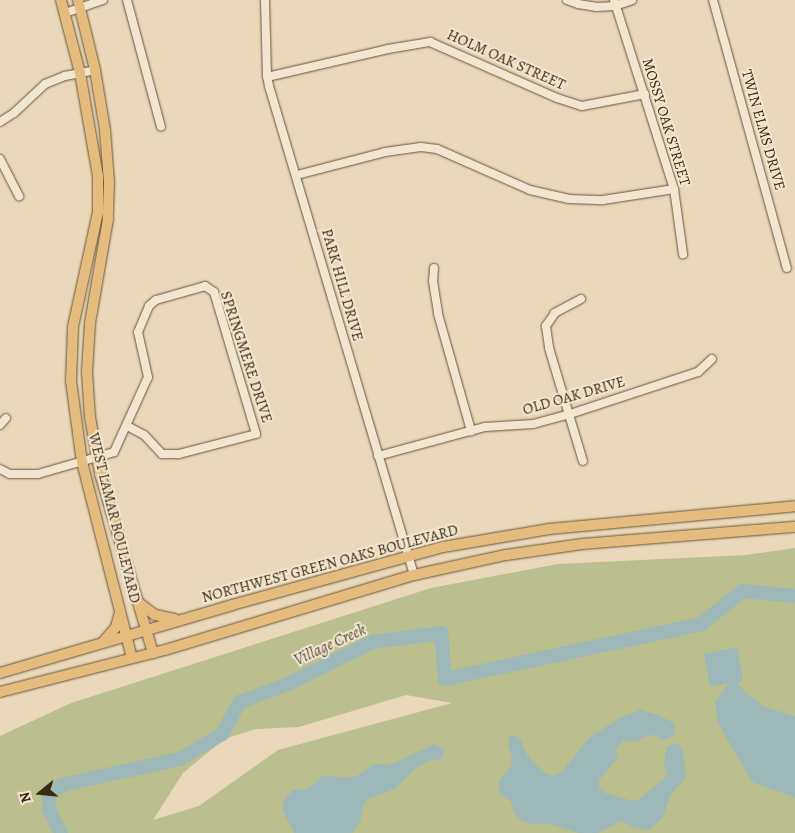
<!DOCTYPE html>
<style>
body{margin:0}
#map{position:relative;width:795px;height:833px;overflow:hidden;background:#ead8ba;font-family:Alegreya,serif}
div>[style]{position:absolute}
.green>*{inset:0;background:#bbbe8d}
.water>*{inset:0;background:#9cb8b9}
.river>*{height:14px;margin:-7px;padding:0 7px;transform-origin:7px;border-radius:7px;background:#9cb8b9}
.roads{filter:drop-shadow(0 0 1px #685538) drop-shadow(0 0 1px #685538)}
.minor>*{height:8px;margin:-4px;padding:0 4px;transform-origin:4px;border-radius:4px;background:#f1e6d2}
.major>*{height:10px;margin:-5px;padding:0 5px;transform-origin:5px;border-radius:5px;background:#e5bc7d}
span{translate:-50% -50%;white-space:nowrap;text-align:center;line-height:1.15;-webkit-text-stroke:4px #f1e6d2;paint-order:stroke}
.street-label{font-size:15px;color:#3d290c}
.water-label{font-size:16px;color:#554d37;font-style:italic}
.north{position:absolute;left:15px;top:768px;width:50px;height:50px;-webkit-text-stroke:4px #f1e6d2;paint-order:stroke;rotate:253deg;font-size:14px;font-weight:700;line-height:20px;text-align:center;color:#3d290c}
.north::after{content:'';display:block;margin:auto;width:18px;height:22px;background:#3d290c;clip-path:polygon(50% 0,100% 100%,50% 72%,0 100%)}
</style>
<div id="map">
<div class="green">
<div style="clip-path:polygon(evenodd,795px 548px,795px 833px,0 833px,0 736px,71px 703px,431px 588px,558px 564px,746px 555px,795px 548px,406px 695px,452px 703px,278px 750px,199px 806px,153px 820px,183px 773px,224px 739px,256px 729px,299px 727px,406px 695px)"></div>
</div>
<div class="water">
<div style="clip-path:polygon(737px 647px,743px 680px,737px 682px,744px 691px,764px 707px,795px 716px,795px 797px,752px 782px,718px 723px,715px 703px,729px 683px,710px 686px,704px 654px)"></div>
<div style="clip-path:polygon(640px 710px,658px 715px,674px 723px,675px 734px,668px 739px,662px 740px,655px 735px,646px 736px,638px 741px,623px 741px,616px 749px,617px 759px,599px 780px,599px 788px,605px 793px,629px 800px,638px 800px,667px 776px,664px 765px,667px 747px,675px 743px,680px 745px,683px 752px,686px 777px,670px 796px,663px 817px,649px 830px,634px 827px,621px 821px,598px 833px,579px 833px,549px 824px,532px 824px,521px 820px,514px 813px,511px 801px,499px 793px,499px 780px,511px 766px,512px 757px,508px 745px,510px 736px,516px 736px,521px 740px,524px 750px,531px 760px,542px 771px,552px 776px,561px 773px,589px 738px,620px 718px)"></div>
<div style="clip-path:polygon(435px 744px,444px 750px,442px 759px,430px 760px,416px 768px,394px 789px,368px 799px,363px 806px,360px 822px,352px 833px,294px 833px,283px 811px,283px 801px,293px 790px,308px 789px,324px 775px,345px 778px,357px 776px,374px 764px,390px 765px)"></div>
</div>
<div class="river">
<div style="left:61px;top:833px;width:27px;rotate:-117deg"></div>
<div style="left:49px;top:809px;width:18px;rotate:-90deg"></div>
<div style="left:49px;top:791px;width:18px;rotate:-22deg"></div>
<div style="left:66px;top:784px;width:117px;rotate:-12.4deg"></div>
<div style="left:180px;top:759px;width:49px;rotate:-30.8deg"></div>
<div style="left:222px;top:734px;width:37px;rotate:-61deg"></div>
<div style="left:240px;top:702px;width:53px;rotate:-20.8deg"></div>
<div style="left:290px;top:683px;width:93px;rotate:-26.3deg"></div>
<div style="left:373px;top:642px;width:69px;rotate:-7.5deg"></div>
<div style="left:441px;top:633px;width:46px;rotate:85deg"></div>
<div style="left:445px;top:679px;width:262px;rotate:-12.1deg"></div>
<div style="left:701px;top:624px;width:53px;rotate:-38.2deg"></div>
<div style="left:743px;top:591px;width:52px;rotate:5.5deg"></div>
</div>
<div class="roads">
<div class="minor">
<div style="left:127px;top:0;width:131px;rotate:75deg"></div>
<div style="left:265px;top:0;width:74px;rotate:88.5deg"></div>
<div style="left:267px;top:74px;width:12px;rotate:81deg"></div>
<div style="left:269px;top:86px;width:510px;rotate:73.48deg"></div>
<div style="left:567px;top:0;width:12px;rotate:20deg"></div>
<div style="left:578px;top:4px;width:18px;rotate:9deg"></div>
<div style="left:596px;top:7px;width:19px;rotate:-3deg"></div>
<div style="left:615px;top:6px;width:18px;rotate:-19deg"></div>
<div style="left:614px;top:0;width:198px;rotate:72.4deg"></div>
<div style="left:674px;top:189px;width:66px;rotate:82.1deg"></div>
<div style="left:713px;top:0;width:278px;rotate:74.6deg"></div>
<div style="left:65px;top:13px;width:40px;rotate:-18.9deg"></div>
<div style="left:267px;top:77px;width:124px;rotate:-13deg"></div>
<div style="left:388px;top:49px;width:43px;rotate:-9.5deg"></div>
<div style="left:430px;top:42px;width:139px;rotate:23.8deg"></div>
<div style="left:557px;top:98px;width:26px;rotate:18deg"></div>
<div style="left:582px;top:106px;width:64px;rotate:-10.8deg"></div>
<div style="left:0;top:122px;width:17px;rotate:-33deg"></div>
<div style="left:14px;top:113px;width:42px;rotate:-43.1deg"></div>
<div style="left:45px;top:84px;width:22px;rotate:-22deg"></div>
<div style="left:65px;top:76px;width:31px;rotate:-11deg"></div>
<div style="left:0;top:159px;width:42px;rotate:62.8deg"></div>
<div style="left:297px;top:175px;width:91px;rotate:-14.6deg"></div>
<div style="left:385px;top:152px;width:36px;rotate:-8deg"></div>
<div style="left:421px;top:147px;width:16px;rotate:7deg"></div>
<div style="left:437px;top:149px;width:102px;rotate:23.8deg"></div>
<div style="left:530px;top:190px;width:40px;rotate:13deg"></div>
<div style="left:569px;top:199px;width:34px;rotate:2deg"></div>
<div style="left:603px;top:200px;width:72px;rotate:-8.8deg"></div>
<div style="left:434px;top:268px;width:13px;rotate:94deg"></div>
<div style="left:433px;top:281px;width:33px;rotate:81deg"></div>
<div style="left:438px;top:314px;width:122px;rotate:74.2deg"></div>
<div style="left:581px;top:299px;width:30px;rotate:152deg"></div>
<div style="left:555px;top:313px;width:16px;rotate:125deg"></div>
<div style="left:546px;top:326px;width:22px;rotate:82deg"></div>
<div style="left:549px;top:348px;width:118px;rotate:73.3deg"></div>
<div style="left:0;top:425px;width:9px;rotate:-49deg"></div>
<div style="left:378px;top:456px;width:111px;rotate:-15.2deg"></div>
<div style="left:485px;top:427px;width:48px;rotate:-3.6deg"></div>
<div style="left:533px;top:424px;width:35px;rotate:-15deg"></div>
<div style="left:567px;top:415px;width:138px;rotate:-18.2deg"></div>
<div style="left:698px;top:372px;width:19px;rotate:-43deg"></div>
<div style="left:0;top:469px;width:11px;rotate:27deg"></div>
<div style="left:10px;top:474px;width:28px"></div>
<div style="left:38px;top:474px;width:79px;rotate:-16.1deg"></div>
<div style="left:114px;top:452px;width:82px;rotate:-65.6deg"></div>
<div style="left:148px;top:377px;width:46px;rotate:-102.5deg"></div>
<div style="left:138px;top:332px;width:28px;rotate:-67deg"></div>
<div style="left:149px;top:306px;width:9px;rotate:-41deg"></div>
<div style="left:156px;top:300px;width:51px;rotate:-15.9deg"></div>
<div style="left:205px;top:286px;width:11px;rotate:34deg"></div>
<div style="left:214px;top:292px;width:148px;rotate:73.5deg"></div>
<div style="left:256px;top:434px;width:80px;rotate:165.4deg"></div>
<div style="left:179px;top:454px;width:17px;rotate:180deg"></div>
<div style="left:162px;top:454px;width:26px;rotate:-133deg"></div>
<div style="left:144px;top:435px;width:19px;rotate:-152deg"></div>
</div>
<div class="major">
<div style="left:61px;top:0;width:75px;rotate:75.4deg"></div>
<div style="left:80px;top:73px;width:105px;rotate:80.1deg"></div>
<div style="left:98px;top:176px;width:36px;rotate:90deg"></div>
<div style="left:98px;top:212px;width:118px;rotate:102.3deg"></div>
<div style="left:73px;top:327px;width:54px;rotate:92.1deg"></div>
<div style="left:71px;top:381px;width:82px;rotate:82.3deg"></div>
<div style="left:82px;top:462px;width:202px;rotate:75.7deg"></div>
<div style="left:78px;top:0;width:72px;rotate:76.3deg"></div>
<div style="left:95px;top:70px;width:61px;rotate:80.5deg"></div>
<div style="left:105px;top:130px;width:52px;rotate:85.6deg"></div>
<div style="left:109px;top:182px;width:37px;rotate:92deg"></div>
<div style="left:108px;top:219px;width:106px;rotate:99.8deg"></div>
<div style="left:90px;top:323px;width:49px;rotate:93.5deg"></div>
<div style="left:87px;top:372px;width:45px;rotate:86.2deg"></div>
<div style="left:90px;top:417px;width:58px;rotate:80deg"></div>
<div style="left:100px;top:474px;width:187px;rotate:73.5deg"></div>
<div style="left:139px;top:603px;width:20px;rotate:37deg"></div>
<div style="left:155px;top:615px;width:20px;rotate:11deg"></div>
<div style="left:103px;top:642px;width:20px;rotate:-49deg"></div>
<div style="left:116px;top:627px;width:16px;rotate:-75deg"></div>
<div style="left:0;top:673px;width:242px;rotate:-16.3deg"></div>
<div style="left:232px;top:605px;width:219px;rotate:-15.4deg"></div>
<div style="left:443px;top:547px;width:108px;rotate:-9.6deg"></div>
<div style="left:549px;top:529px;width:247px;rotate:-5.3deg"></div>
<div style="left:0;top:692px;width:170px;rotate:-14.3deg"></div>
<div style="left:165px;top:650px;width:260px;rotate:-16.8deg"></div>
<div style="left:414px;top:575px;width:94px;rotate:-12.3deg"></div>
<div style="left:506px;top:555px;width:77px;rotate:-8.2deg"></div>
<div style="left:582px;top:544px;width:214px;rotate:-4.6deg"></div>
</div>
</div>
<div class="street-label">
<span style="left:506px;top:60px;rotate:24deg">HOLM OAK STREET</span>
<span style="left:666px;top:122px;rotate:73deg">MOSSY OAK STREET</span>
<span style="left:763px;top:130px;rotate:74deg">TWIN ELMS DRIVE</span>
<span style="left:342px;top:285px;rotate:74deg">PARK HILL DRIVE</span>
<span style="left:246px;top:357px;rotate:72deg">SPRINGMERE DRIVE</span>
<span style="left:574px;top:396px;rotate:-16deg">OLD OAK DRIVE</span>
<span style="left:114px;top:518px;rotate:76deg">WEST LAMAR BOULEVARD</span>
<span style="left:330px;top:564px;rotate:-15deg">NORTHWEST GREEN OAKS BOULEVARD</span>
</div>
<div class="water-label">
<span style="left:330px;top:645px;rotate:-25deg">Village Creek</span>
</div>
<div class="north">N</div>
</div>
